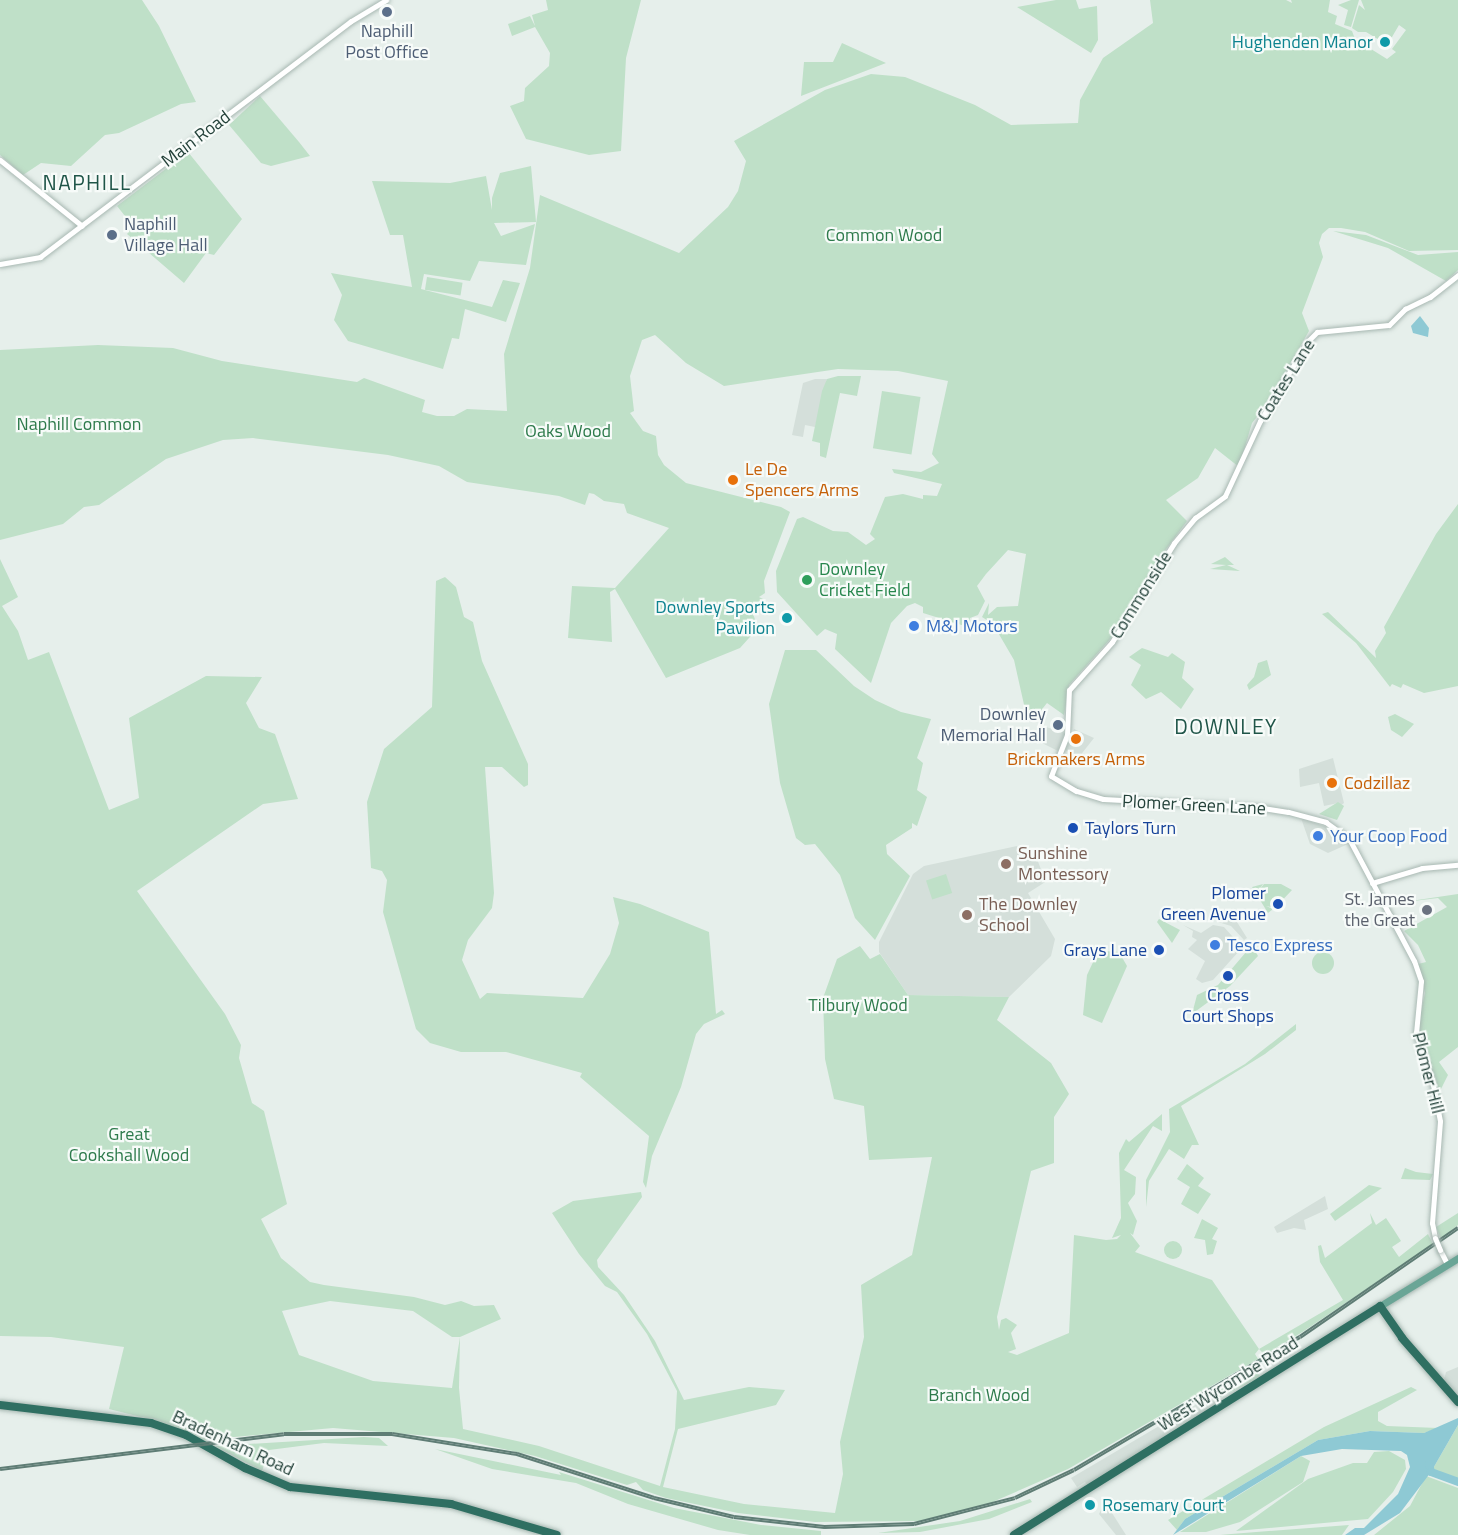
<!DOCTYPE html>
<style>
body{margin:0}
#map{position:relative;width:1458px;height:1535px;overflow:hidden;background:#e6efeb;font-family:"Titillium Web",sans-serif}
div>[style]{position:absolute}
.built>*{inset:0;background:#d4dfda}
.green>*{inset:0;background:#bfe0c8;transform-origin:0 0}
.round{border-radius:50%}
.water>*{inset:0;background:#8ec9d4}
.river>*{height:8px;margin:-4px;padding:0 4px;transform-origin:4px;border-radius:4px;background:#8ec9d4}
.roads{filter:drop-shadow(0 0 2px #a8b8b2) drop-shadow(0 0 2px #a8b8b2)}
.minor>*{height:5px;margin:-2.5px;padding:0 2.5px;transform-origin:2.5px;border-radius:2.5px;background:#fff}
.major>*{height:7px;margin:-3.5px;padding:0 3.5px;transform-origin:3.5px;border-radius:3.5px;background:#6aa596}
.highway>*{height:8px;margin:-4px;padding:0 4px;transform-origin:4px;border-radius:4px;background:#2f6f62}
.rail>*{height:4px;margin-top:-2px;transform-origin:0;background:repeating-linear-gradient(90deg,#f7fbf9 0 4.5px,#5f7d75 0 9px);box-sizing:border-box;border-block:2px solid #5f7d75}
.bridges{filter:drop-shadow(0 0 2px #a8b8b2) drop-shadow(0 0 2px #a8b8b2)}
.minor-bridge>*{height:5px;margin:-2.5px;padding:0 2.5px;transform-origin:2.5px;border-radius:2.5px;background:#fff}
.dots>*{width:16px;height:16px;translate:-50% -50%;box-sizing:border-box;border:3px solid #f7fbf9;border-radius:50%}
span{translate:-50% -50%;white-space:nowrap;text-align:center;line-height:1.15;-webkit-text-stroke:4.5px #f7fbf9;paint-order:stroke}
.service-label{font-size:18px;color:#4e5e75}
.left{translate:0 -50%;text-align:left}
.right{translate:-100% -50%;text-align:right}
.culture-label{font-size:18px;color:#0d838f}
.street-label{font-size:18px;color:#24423a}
.park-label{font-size:18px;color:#2d7a4b}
.food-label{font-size:18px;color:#c56008}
.leisure-label{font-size:18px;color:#27864d}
.shop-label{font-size:18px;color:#366cbe}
.transit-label{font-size:18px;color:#164399}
.education-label{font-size:18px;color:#785e54}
.worship-label{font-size:18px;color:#5b616d}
.quarter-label{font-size:21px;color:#1f5548;letter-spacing:1.5px}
</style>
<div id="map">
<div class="built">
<div style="clip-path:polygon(815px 379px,827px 379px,815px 427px,805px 425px,803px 437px,792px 435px,803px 383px)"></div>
<div style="clip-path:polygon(1043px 726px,1065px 733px,1058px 751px,1040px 742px,1043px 735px,1036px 732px)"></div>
<div style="clip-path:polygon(1074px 729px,1094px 738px,1079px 757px,1065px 750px)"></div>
<div style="clip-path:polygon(1333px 758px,1344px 803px,1340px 806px,1338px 803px,1324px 806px,1319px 783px,1300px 787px,1299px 769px)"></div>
<div style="clip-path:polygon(1301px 818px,1332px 829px,1348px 844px,1328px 853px,1310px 844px)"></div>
<div style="clip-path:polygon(1017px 846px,1020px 858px,1037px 859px,1042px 872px,1050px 874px,1050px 879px,1028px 893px,1055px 939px,1051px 956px,1009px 997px,908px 995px,879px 952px,879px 942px,913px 874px,924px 866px)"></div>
<div style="clip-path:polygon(1232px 914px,1247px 938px,1244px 940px,1231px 926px,1218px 922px)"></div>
<div style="clip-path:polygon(1183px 925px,1201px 933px,1213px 925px,1224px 927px,1240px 945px,1240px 950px,1213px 980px,1202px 983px,1196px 979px,1205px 961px,1188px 949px,1197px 940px,1192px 937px,1193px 931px)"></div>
<div style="clip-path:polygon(1325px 1196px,1328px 1209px,1304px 1220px,1306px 1230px,1294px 1228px,1277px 1233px,1274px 1227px)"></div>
<div style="clip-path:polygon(1458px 1367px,1458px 1396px,1444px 1380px,1446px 1372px)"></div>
<div style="clip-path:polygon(1215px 1393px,1221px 1399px,1216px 1405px,1087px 1485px,1085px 1482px,1077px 1487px,1071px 1478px)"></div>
<div style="clip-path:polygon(1105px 1502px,1126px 1535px,1116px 1535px,1099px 1514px)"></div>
</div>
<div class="green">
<div style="clip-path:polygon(0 0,142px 0,159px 26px,196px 102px,181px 104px,119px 133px,105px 135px,71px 166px,41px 163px,23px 175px,0 155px)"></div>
<div style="clip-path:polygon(546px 0,641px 0,626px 58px,621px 151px,589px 155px,526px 139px,510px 106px,524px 101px,525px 88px,549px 66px,550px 53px,535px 27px,512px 36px,508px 24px,530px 16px,535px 26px,532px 15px,548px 10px)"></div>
<div style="clip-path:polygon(1056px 0,1076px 0,1079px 9px,1097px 6px,1098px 40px,1091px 53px,1017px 7px)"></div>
<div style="clip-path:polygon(1150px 0,1286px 0,1292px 3px,1291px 0,1330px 0,1328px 12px,1337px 16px,1335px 24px,1352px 31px,1355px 39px,1387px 59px,1396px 52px,1392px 49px,1406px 30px,1399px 25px,1392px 37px,1381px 41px,1366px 32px,1358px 32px,1352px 28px,1359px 5px,1365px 10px,1361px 0,1458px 0,1458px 250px,1409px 251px,1365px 232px,1341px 228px,1329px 228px,1322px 234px,1319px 243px,1323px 257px,1302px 313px,1309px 331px,1266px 406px,1252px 423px,1239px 467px,1215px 448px,1198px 478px,1166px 500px,1187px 521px,1158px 560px,1112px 637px,1069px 685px,1064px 715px,1047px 703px,1039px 713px,1025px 709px,1014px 660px,993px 624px,982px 617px,989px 603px,988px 615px,997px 607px,1018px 606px,1026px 554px,1008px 550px,986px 574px,977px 586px,985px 601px,978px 615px,970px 618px,968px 627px,923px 613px,923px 607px,915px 603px,907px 606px,891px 623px,871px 683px,835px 649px,837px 634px,825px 629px,817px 636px,777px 592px,776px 571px,797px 519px,803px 517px,833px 531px,848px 532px,866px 545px,875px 539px,870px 534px,885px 497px,903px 494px,923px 499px,923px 495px,937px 496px,942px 484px,894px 473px,892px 469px,921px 472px,939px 463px,932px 454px,948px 381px,898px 371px,838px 369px,724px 386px,686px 363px,655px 335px,642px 340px,630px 376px,634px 411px,630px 413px,643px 431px,656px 436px,658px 455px,664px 465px,686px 483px,781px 507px,790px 512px,764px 581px,765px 593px,759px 597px,763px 599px,751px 608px,758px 628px,740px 648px,666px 678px,615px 589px,610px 592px,612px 642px,568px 638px,572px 586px,615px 588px,669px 528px,627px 513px,624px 504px,604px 501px,594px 494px,589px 493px,585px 505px,559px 496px,467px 482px,439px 466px,388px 455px,253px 438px,223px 440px,166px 459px,99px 505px,84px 507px,63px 524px,0 540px,0 350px,98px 345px,173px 348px,222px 361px,357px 382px,364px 378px,425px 400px,422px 412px,437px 416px,454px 416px,467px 409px,507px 411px,504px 354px,530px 268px,540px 195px,679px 253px,728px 207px,738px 191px,746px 161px,734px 141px,825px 90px,871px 74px,905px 77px,975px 105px,1011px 125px,1078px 123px,1080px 100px,1103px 58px,1153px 23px)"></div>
<div style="clip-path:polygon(1351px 0,1359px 0,1351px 27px,1344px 25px,1348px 10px,1338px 5px)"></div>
<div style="clip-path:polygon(842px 43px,886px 63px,801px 96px,804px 62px,833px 62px)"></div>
<div style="clip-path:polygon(260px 96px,299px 142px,310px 156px,271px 166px,261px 163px,229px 125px)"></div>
<div style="clip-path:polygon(188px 152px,242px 219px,214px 255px,206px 253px,184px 283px,127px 234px,133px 226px,117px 206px)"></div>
<div style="clip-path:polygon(531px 166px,536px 222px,494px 223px,501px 236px,535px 224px,526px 265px,479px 261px,470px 281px,424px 274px,421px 289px,492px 307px,503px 280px,520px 283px,506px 322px,465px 309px,459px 339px,452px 338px,443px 369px,348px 341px,334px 320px,342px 295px,331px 273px,412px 287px,403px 235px,390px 235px,372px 181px,450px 183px,486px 176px,492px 210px,492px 198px,500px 173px)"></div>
<div style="clip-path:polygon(1333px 231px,1366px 235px,1418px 255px,1458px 252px,1458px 270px,1446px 281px,1388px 248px)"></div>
<div style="left:427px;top:277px;width:36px;height:13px;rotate:9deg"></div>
<div style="clip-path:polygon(838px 376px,861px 376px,857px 396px,840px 393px,826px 458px,820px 456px,820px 443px,812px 441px,822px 391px,827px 379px)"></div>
<div style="left:882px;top:391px;width:39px;height:58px;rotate:9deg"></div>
<div style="clip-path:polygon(1458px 504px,1458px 686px,1424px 693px,1403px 684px,1401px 688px,1392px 684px,1390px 687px,1356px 643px,1322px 614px,1328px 612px,1376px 658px,1375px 651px,1386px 633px,1384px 627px,1436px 534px)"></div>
<div style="clip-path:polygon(1225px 557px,1234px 565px,1227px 565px,1240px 571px,1210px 569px,1226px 565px,1211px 564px)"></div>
<div style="clip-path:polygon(evenodd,0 559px,18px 597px,2px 606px,18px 631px,28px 660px,49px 652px,109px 810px,139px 798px,129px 718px,206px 676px,262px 677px,246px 703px,259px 728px,275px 734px,298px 799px,263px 804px,137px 891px,225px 1014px,241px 1045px,239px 1058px,252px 1103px,264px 1111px,287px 1204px,261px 1219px,281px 1258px,310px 1282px,324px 1285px,414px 1297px,445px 1305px,461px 1301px,474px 1306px,494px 1305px,501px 1319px,460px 1337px,459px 1388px,463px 1429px,539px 1446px,660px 1486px,675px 1429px,677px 1391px,647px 1334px,617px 1292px,605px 1286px,579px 1254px,552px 1213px,573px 1201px,641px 1192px,642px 1197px,597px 1260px,598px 1267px,624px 1295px,655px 1341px,684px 1400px,749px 1387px,785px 1390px,776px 1405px,678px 1429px,663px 1487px,744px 1504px,835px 1513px,843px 1474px,840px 1442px,864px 1337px,861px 1285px,912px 1255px,932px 1157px,869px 1160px,864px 1106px,834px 1099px,825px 1059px,823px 998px,837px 959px,860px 946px,870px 959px,880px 954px,908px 995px,1009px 997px,997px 1020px,1051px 1063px,1069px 1094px,1054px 1117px,1054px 1163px,1031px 1171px,997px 1317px,999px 1330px,1001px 1320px,1006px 1318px,1017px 1325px,1011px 1333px,1016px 1349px,1008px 1352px,1017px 1355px,1069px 1333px,1074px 1235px,1106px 1240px,1117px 1239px,1121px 1235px,1112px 1238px,1121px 1218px,1119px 1153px,1126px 1139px,1129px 1142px,1162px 1114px,1162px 1131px,1153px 1126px,1124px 1170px,1136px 1177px,1135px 1194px,1128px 1203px,1137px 1221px,1133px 1235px,1130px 1233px,1140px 1246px,1135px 1252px,1212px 1280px,1259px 1349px,1343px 1300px,1320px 1262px,1318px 1246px,1321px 1245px,1325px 1258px,1372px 1223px,1370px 1213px,1376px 1225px,1386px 1218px,1394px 1230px,1401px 1241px,1392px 1247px,1399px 1257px,1428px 1234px,1433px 1244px,1304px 1331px,1265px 1355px,1259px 1349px,1255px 1354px,1258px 1359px,1068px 1469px,988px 1504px,920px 1521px,815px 1522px,738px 1513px,666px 1498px,643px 1490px,636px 1482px,627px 1485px,535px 1456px,454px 1438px,333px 1428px,203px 1440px,149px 1419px,109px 1409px,124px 1347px,51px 1337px,0 1336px,0 559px,330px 1301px,413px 1311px,452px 1337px,460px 1337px,452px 1388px,373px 1381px,299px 1355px,282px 1311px,330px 1301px)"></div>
<div style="clip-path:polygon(445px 577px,456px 587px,464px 617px,473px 622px,482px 661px,528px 764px,528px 785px,524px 787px,502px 767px,485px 767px,494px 893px,492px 908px,468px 940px,462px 960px,480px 999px,487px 993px,583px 998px,610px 954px,619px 923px,613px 897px,640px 904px,709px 932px,716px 1014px,722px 1010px,725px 1014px,704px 1024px,696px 1034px,681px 1087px,652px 1156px,646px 1188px,643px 1182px,649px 1136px,580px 1077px,582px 1073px,506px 1052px,461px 1052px,430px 1043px,416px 1029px,383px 912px,387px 880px,382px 871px,371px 868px,367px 802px,384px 749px,432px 707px,436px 581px)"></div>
<div style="clip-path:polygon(1142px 648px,1168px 657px,1172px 653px,1185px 662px,1182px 678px,1194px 689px,1181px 709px,1161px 692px,1146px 699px,1131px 685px,1141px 665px,1129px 657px)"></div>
<div style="clip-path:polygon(785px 650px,816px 650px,854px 686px,875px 700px,901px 712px,931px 719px,917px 758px,923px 763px,917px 790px,927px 797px,917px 826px,912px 823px,912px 828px,886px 845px,887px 854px,910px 876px,875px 940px,855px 918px,840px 875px,815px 844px,805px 845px,796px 838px,780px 783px,769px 704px)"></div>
<div style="clip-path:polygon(1267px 660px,1271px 675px,1249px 690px,1247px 685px,1254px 677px,1258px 663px)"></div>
<div style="clip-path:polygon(1395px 714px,1414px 724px,1402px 737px,1391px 730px,1388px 717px)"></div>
<div style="clip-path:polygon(1338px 802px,1344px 806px,1337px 820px,1319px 814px)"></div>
<div style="left:946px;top:874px;width:20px;height:21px;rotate:72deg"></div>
<div style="clip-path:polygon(1263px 884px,1259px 890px,1264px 884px,1281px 884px,1292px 890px,1275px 908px,1266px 906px,1273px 909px,1268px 913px,1252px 887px)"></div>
<div style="clip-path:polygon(1458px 894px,1458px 1047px,1439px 1062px,1448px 1075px,1440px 1091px,1441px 1101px,1418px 1026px,1425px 993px,1418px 964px,1426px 962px,1418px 945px,1404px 931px,1447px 907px,1438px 898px,1397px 903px)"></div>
<div style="clip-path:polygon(1159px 919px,1180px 930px,1172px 943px,1157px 922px)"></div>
<div style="clip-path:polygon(1252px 945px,1258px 956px,1230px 986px,1192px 1014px,1197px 995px,1218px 985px)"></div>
<div style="clip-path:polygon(1104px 951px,1119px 952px,1127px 966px,1102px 1023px,1083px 1015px,1087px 975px,1095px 958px)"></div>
<div class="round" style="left:1312px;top:952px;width:22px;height:22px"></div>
<div style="clip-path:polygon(1296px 1024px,1296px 1030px,1265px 1054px,1181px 1106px,1199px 1145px,1192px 1145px,1184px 1159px,1169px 1149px,1149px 1181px,1146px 1207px,1146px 1180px,1170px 1132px,1169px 1109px,1245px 1064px)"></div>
<div style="clip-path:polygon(1187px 1164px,1204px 1178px,1198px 1186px,1211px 1194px,1198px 1214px,1181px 1204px,1190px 1187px,1177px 1179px)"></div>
<div style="clip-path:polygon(1405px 1168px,1416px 1172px,1433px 1174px,1430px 1180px,1401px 1179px)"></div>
<div style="clip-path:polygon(1369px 1185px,1382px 1188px,1335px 1221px,1330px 1214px)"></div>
<div style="clip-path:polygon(1458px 1213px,1458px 1225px,1441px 1239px,1436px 1227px)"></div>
<div style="clip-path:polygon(1202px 1219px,1218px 1228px,1212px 1239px,1217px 1241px,1213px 1254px,1207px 1255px,1205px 1240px,1194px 1238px)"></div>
<div class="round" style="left:1164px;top:1241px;width:18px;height:18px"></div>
<div style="clip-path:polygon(1254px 1370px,1261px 1377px,1218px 1398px,1215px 1393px)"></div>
<div style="clip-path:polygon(1411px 1387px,1417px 1390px,1378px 1412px,1378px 1421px,1387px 1426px,1438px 1428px,1424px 1433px,1370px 1431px,1318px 1440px,1185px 1519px,1177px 1530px,1168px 1520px,1324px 1427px)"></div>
<div style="clip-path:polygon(1458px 1425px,1458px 1482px,1431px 1472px)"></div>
<div style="clip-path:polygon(364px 1437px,379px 1438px,388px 1446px,324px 1443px,269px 1450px,262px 1471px,215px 1446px)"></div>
<div style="clip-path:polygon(435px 1449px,561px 1475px,559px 1472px,674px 1508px,761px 1525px,821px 1531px,821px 1535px,750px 1535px,718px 1530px,628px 1504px,576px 1483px,492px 1469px)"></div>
<div style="clip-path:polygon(1389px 1451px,1405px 1460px,1406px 1469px,1393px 1492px,1368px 1519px,1236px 1531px,1308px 1479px,1353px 1463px,1367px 1463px,1374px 1452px)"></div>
<div style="clip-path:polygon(1301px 1456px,1310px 1461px,1303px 1482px,1240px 1522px,1206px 1532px,1180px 1532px)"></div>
<div style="clip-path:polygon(1426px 1476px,1458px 1488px,1458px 1535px,1374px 1535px,1410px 1506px)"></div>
<div style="clip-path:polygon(1030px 1499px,1032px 1502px,989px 1519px,920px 1532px,878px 1533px,960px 1521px)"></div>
<div style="clip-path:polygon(1349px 1525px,1342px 1535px,1220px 1535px,1231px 1534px)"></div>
</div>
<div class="water">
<div style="clip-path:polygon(1420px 316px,1429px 328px,1428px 337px,1413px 333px,1411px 326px)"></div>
<div style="clip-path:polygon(1458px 1418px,1458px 1425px,1431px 1472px,1400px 1513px,1364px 1535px,1345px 1535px,1355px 1528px,1364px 1528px,1398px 1494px,1410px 1467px,1407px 1455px,1401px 1451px,1342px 1449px,1301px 1456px,1173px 1535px,1185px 1519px,1318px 1440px,1370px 1431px,1424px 1433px)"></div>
</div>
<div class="river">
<div style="left:1429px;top:1464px;width:8px;rotate:76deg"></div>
<div style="left:1431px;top:1472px;width:29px;rotate:20deg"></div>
</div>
<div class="roads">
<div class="minor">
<div style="left:0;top:160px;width:105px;rotate:38.8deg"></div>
<div style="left:0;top:264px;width:41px;rotate:-9.9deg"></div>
<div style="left:40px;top:257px;width:390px;rotate:-37.2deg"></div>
<div style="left:351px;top:21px;width:41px;rotate:-31deg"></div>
<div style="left:1372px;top:883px;width:52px;rotate:-16.7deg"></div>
<div style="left:1422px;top:868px;width:36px;rotate:-5deg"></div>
<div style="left:1435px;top:1238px;width:15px;rotate:-101deg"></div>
<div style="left:1432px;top:1223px;width:102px;rotate:-85.5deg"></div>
<div style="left:1440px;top:1121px;width:42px;rotate:-101deg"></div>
<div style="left:1432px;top:1080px;width:50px;rotate:-108.8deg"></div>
<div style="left:1416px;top:1033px;width:52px;rotate:-84.5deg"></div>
<div style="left:1421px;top:981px;width:21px;rotate:-109deg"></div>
<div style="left:1414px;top:961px;width:138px;rotate:-118deg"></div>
<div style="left:1349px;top:839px;width:29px;rotate:-144deg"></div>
<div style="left:1326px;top:822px;width:39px;rotate:-165deg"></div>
<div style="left:1288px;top:812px;width:32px;rotate:-171deg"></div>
<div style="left:1256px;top:807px;width:153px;rotate:-177deg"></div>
<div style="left:1103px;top:799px;width:28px;rotate:-163deg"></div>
<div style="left:1076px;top:791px;width:29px;rotate:-149deg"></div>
<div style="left:1051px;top:776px;width:44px;rotate:-68.7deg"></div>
<div style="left:1067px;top:735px;width:45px;rotate:-87.5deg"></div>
<div style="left:1069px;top:690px;width:64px;rotate:-48.1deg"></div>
<div style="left:1112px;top:642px;width:117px;rotate:-57.9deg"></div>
<div style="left:1174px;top:543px;width:33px;rotate:-50deg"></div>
<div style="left:1195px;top:518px;width:37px;rotate:-36deg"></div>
<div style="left:1225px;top:496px;width:83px;rotate:-65deg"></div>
<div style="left:1260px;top:421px;width:93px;rotate:-59deg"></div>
<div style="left:1308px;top:341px;width:13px;rotate:-45deg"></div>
<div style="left:1317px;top:332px;width:72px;rotate:-5.6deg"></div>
<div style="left:1389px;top:325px;width:23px;rotate:-45deg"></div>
<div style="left:1405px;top:309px;width:28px;rotate:-26deg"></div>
<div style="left:1430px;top:297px;width:36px;rotate:-38deg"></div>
<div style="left:1440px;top:1250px;width:16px;rotate:63deg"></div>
</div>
<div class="major">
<div style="left:1380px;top:1306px;width:92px;rotate:-31.6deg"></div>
</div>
<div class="highway">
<div style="left:0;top:1405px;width:152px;rotate:6.8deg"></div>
<div style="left:151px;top:1423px;width:37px;rotate:19deg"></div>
<div style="left:186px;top:1435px;width:68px;rotate:29.2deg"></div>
<div style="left:245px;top:1468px;width:49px;rotate:22.9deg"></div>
<div style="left:290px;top:1487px;width:162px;rotate:6deg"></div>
<div style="left:451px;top:1504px;width:110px;rotate:16.3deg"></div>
<div style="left:1014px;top:1535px;width:432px;rotate:-32deg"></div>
<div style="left:1380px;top:1306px;width:39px;rotate:55deg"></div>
<div style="left:1402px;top:1338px;width:85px;rotate:48.8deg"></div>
</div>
</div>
<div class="rail">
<div style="left:0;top:1469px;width:286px;rotate:-7deg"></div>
<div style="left:284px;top:1434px;width:108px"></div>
<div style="left:392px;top:1434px;width:127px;rotate:9.1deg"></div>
<div style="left:517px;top:1454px;width:144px;rotate:17.8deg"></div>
<div style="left:654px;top:1498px;width:82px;rotate:13.4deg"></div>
<div style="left:734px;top:1517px;width:91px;rotate:6.3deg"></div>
<div style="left:824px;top:1527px;width:90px;rotate:-1.9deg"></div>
<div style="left:914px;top:1524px;width:104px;rotate:-14.4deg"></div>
<div style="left:1015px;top:1498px;width:65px;rotate:-25.4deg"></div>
<div style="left:1074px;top:1470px;width:262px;rotate:-30.5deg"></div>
<div style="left:1300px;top:1337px;width:192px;rotate:-34.6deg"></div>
</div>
<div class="bridges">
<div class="minor-bridge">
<div style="left:1435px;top:1238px;width:13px;rotate:67deg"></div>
</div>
</div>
<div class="dots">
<div style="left:387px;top:12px;background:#5c6f8a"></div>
<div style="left:1385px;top:42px;background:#0f9aa8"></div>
<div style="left:112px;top:235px;background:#5c6f8a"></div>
<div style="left:733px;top:480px;background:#e8710a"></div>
<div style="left:807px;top:580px;background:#2e9e5b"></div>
<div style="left:787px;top:618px;background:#0f9aa8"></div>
<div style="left:914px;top:626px;background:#3f7fe0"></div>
<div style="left:1058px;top:725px;background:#5c6f8a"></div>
<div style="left:1076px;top:739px;background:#e8710a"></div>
<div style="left:1332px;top:783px;background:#e8710a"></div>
<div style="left:1073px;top:828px;background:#1a4fb4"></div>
<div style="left:1318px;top:836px;background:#3f7fe0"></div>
<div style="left:1006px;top:864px;background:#8d6e63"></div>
<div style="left:1278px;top:904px;background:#1a4fb4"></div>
<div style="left:1427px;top:910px;background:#6b7280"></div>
<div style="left:967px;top:915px;background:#8d6e63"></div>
<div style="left:1215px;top:945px;background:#3f7fe0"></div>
<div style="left:1159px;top:950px;background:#1a4fb4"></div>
<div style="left:1228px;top:976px;background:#1a4fb4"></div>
<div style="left:1090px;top:1505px;background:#0f9aa8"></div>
</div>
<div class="service-label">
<span style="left:387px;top:42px">Naphill<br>Post Office</span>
<span class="left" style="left:124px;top:235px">Naphill<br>Village Hall</span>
<span class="right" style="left:1046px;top:725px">Downley<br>Memorial Hall</span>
</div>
<div class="culture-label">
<span class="right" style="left:1373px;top:42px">Hughenden Manor</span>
<span class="right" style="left:775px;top:618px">Downley Sports<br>Pavilion</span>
<span class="left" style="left:1102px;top:1505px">Rosemary Court</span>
</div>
<div class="street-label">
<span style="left:196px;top:139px;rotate:-37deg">Main Road</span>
<span style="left:1286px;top:380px;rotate:-58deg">Coates Lane</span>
<span style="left:1141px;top:595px;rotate:-58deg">Commonside</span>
<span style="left:1194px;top:805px;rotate:3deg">Plomer Green Lane</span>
<span style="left:1428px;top:1073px;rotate:76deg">Plomer Hill</span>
<span style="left:1228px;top:1384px;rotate:-32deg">West Wycombe Road</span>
<span style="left:233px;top:1443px;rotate:25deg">Bradenham Road</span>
</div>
<div class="park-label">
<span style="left:884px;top:235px">Common Wood</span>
<span style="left:79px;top:424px">Naphill Common</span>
<span style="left:568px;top:431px">Oaks Wood</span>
<span style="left:858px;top:1005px">Tilbury Wood</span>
<span style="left:129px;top:1145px">Great<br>Cookshall Wood</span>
<span style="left:979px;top:1395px">Branch Wood</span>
</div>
<div class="food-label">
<span class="left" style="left:745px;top:480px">Le De<br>Spencers Arms</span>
<span style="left:1076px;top:759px">Brickmakers Arms</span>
<span class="left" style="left:1344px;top:783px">Codzillaz</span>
</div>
<div class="leisure-label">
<span class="left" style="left:819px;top:580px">Downley<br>Cricket Field</span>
</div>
<div class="shop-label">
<span class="left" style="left:926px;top:626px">M&amp;J Motors</span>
<span class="left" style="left:1330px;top:836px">Your Coop Food</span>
<span class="left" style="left:1227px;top:945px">Tesco Express</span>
</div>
<div class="transit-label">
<span class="left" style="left:1085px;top:828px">Taylors Turn</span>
<span class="right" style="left:1266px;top:904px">Plomer<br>Green Avenue</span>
<span class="right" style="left:1147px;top:950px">Grays Lane</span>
<span style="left:1228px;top:1006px">Cross<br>Court Shops</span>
</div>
<div class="education-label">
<span class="left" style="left:1018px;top:864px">Sunshine<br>Montessory</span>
<span class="left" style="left:979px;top:915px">The Downley<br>School</span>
</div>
<div class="worship-label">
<span class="right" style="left:1415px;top:910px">St. James<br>the Great</span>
</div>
<div class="quarter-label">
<span style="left:87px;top:182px">NAPHILL</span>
<span style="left:1226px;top:726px">DOWNLEY</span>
</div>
</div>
